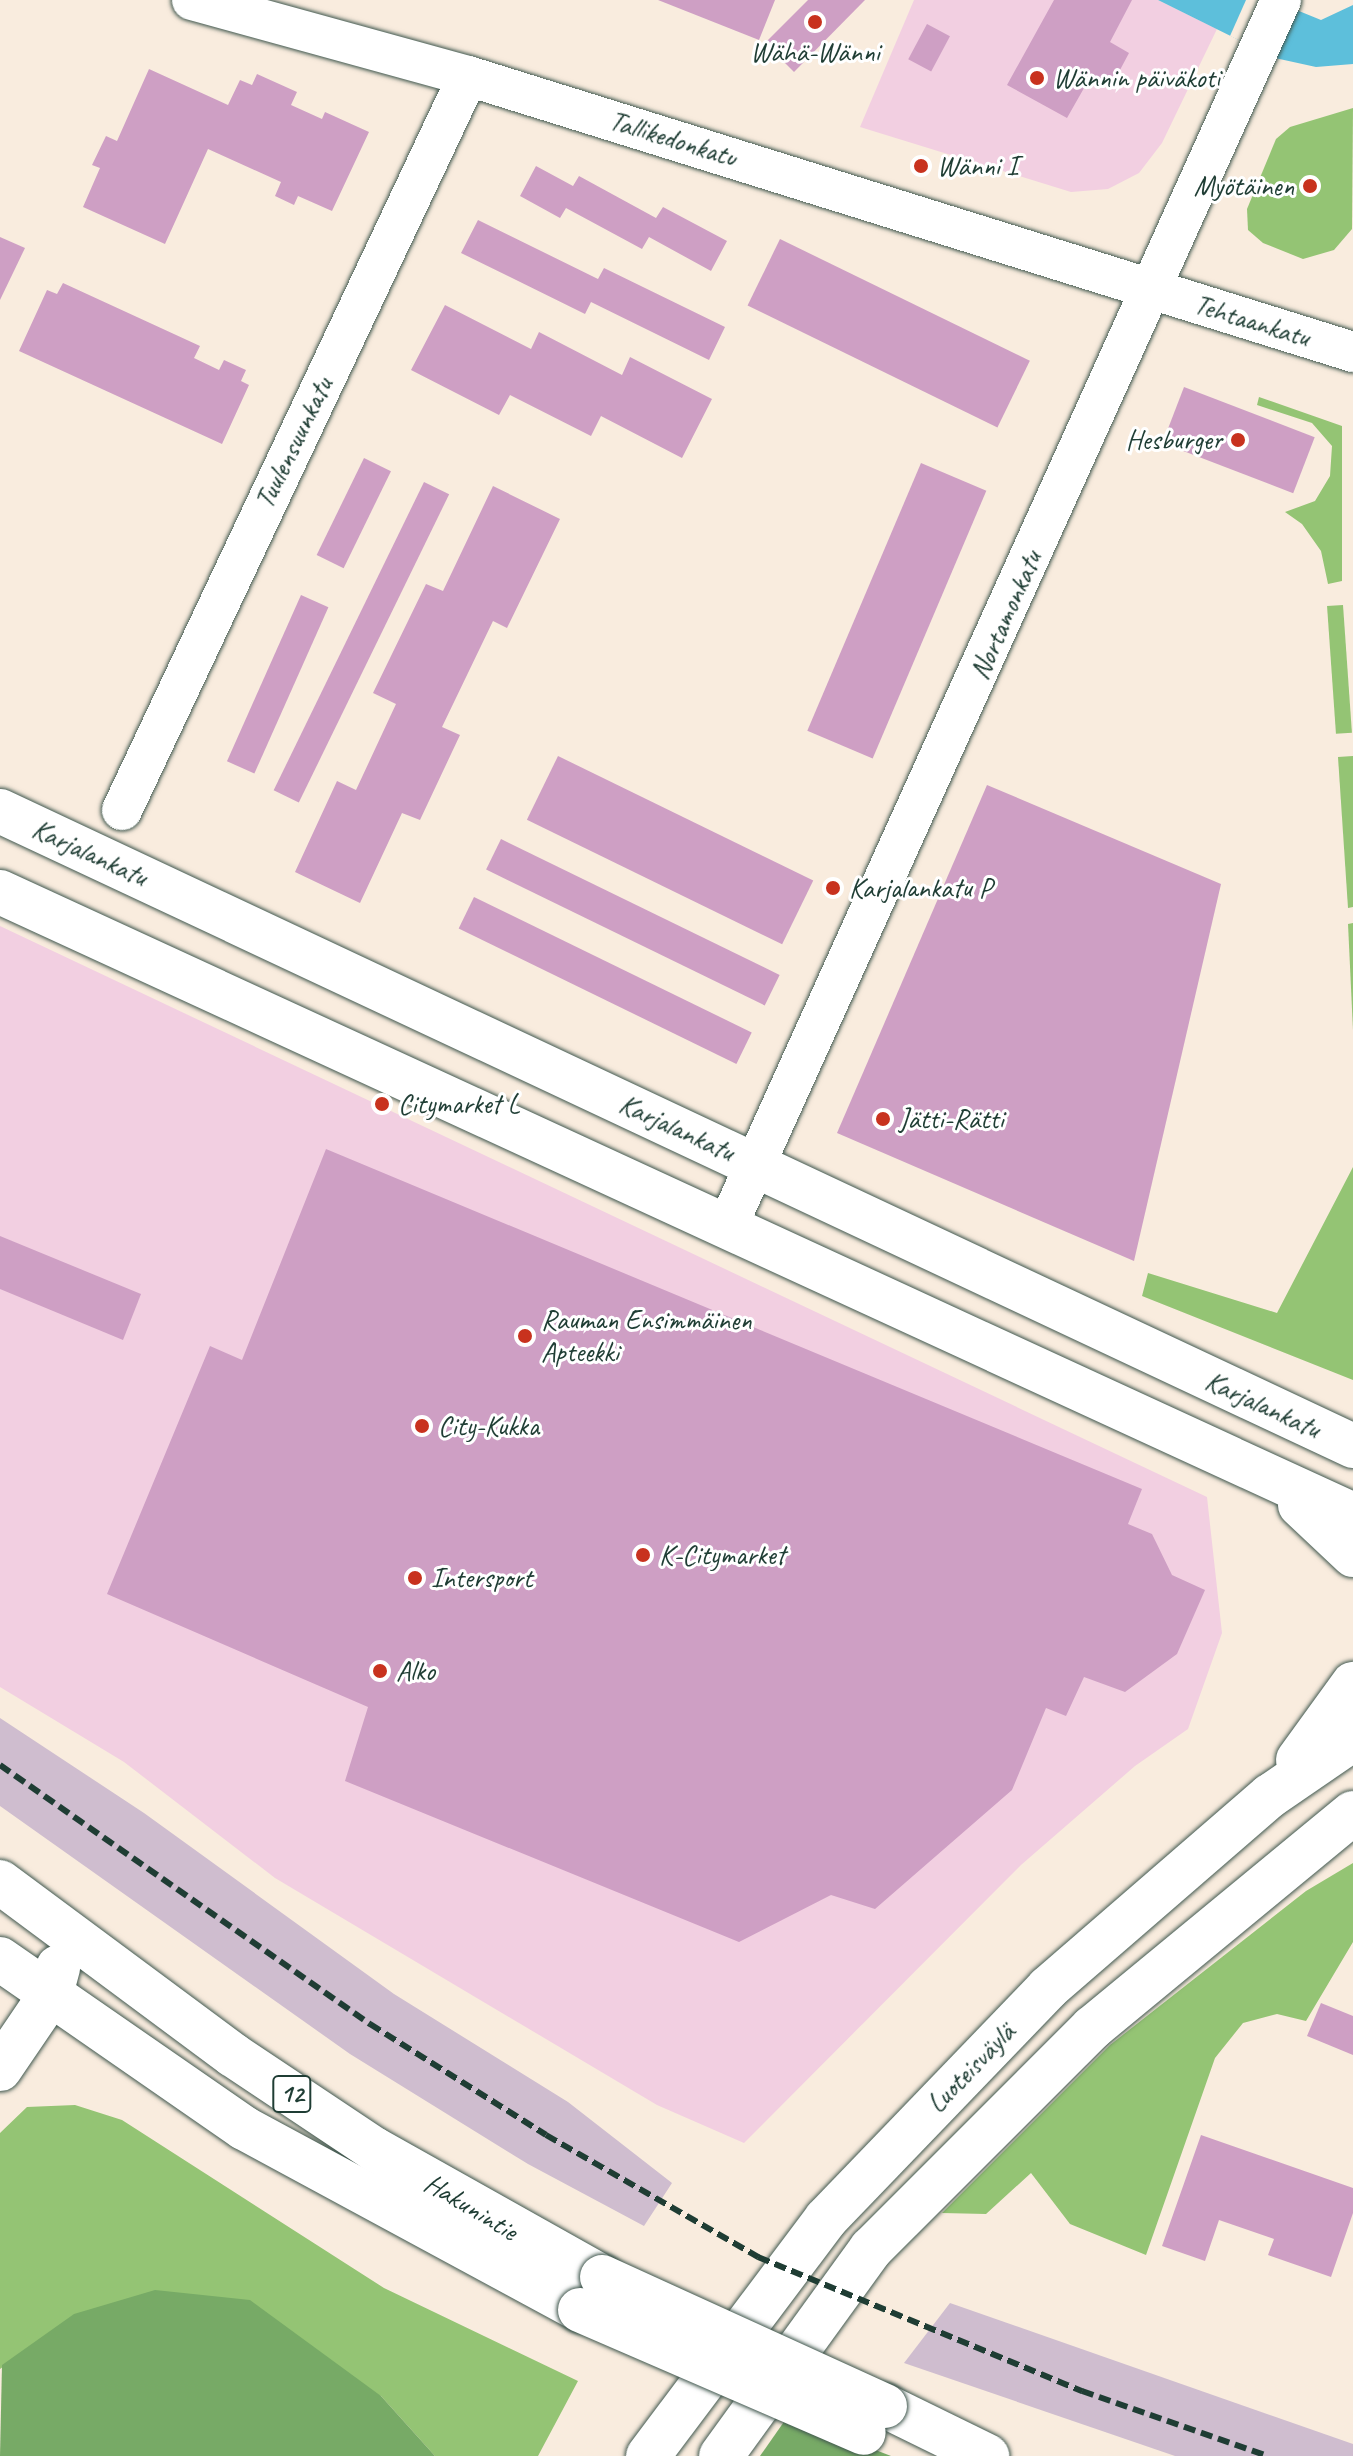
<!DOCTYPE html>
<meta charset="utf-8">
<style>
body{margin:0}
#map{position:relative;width:1353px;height:2456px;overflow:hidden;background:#f9ecde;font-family:Caveat,sans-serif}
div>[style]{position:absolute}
.built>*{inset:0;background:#f2cfe1}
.industrial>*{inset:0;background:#cfbdcf}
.green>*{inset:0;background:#94c474;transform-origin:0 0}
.forest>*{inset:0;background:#7a6}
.water>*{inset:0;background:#5dbfdb}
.pier>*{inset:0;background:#f9ecde}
.building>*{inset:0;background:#ce9fc4;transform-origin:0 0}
.roads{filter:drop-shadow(0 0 2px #40574e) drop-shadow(0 0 2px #40574e)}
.street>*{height:40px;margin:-20px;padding:0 20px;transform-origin:20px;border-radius:20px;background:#fff}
.secondary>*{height:44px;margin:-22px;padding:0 22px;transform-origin:22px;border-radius:22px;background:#fff}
.highway>*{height:44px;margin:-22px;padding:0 22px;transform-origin:22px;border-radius:22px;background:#fff}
.rail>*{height:6px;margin-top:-3px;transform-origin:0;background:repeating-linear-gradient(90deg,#1f3d34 0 12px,transparent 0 18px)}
.bridges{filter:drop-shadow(0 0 2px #40574e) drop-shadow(0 0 2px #40574e)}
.highway-bridge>*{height:44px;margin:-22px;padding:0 22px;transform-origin:22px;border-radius:22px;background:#fff}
.dots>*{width:22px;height:22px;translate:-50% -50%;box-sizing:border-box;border:4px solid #fff;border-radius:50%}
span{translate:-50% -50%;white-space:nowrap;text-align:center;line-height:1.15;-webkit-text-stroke:6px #fff;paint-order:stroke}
.shield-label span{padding:2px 6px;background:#fff;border:2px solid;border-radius:6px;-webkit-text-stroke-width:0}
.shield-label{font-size:26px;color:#1f3d34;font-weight:700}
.poi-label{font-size:28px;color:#1f3d34}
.left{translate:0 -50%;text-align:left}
.right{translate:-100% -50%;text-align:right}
.street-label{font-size:28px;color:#1f3d34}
</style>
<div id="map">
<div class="built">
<div style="clip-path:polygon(914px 0,1158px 0,1217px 29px,1162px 143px,1139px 173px,1108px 189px,1071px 192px,860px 127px)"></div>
<div style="clip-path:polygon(0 926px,1207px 1497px,1222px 1633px,1188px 1729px,1135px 1766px,1021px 1865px,744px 2143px,657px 2105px,275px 1878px,124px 1762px,0 1687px)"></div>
</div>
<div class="industrial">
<div style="clip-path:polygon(0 1718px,144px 1813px,394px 1994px,568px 2102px,672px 2183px,644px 2226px,528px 2164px,350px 2054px,0 1806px)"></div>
<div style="clip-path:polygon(950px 2303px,1353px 2444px,1353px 2456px,1175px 2456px,904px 2363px)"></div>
</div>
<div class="green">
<div style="clip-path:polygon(1353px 108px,1352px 229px,1334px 250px,1303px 259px,1263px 243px,1248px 230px,1247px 209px,1276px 139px,1290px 127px)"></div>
<div style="clip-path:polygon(1259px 397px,1342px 426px,1342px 581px,1328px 584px,1321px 551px,1302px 524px,1285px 512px,1315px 501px,1330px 476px,1332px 446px,1312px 423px,1257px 405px)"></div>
<div style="left:1343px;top:605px;width:128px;height:16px;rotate:86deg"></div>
<div style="clip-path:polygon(1353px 756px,1353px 907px,1348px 908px,1338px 757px)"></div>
<div style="clip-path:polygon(1353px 923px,1353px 1030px,1348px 924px)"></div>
<div style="clip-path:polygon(1353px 1167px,1353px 1380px,1142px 1296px,1148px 1273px,1277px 1313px)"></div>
<div style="clip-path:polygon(1353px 1863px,1353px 1942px,1306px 2021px,1277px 2014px,1243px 2023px,1215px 2058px,1146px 2255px,1070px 2224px,1031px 2173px,986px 2214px,942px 2213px,1110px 2045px,1306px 1891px)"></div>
<div style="clip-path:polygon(75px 2105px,122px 2120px,384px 2288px,578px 2381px,538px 2456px,435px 2456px,381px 2396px,74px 2315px,0 2369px,0 2133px,27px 2107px)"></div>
</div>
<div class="forest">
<div style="clip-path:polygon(155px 2290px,250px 2300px,381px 2396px,435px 2456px,0 2456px,2px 2365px,74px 2314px)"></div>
<div style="clip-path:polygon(788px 2416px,891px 2456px,760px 2456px)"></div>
</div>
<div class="water">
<div style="clip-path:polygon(1158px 0,1272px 0,1321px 20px,1353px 5px,1353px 64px,1316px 67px,1275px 58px)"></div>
</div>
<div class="pier">
<div style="clip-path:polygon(1246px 0,1272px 0,1258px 49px,1230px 36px)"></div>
</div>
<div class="building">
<div style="clip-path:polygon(658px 0,775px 0,759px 40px)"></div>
<div style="clip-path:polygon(808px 0,865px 0,794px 72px,765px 43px)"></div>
<div style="clip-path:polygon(1054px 0,1132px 0,1110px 42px,1129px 53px,1112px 85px,1092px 74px,1067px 118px,1007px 85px)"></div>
<div style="left:927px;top:24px;width:26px;height:40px;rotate:28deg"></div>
<div style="clip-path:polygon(149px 69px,228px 105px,240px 80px,252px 85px,257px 74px,297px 92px,291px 105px,322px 119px,325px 112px,369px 132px,332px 211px,298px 196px,294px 205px,275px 196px,281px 182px,208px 149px,165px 244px,83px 207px,100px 168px,92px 165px,106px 136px,117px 141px)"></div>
<div style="clip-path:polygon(536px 166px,573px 186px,579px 176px,656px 218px,663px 207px,727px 241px,711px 271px,649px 237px,642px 249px,566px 208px,560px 218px,520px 196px)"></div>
<div style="clip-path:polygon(478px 220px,598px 279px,604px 268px,725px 327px,709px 360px,591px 302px,585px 314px,461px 253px)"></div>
<div style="clip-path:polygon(0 237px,25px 248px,0 300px)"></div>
<div style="left:780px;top:239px;width:278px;height:74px;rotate:26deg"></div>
<div style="clip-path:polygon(63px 283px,200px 346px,194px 358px,219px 370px,224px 360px,246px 370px,241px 381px,249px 385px,222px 444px,19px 351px,47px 290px,57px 294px)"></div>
<div style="clip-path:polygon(445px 305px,531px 349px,539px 332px,622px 375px,630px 357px,712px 399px,682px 458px,601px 416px,591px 436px,510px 395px,499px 415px,411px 370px)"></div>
<div style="left:1184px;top:387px;width:140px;height:60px;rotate:21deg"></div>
<div style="left:364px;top:458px;width:30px;height:108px;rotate:26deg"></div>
<div style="left:921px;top:463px;width:71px;height:291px;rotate:23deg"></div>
<div style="left:424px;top:482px;width:28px;height:343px;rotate:26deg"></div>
<div style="clip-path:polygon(493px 486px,560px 519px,507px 628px,493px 621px,442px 727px,460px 735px,420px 820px,402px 813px,360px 903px,295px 872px,337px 781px,356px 790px,396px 704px,373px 693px,426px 584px,443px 591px)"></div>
<div style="left:301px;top:595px;width:30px;height:182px;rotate:24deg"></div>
<div style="left:558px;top:756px;width:284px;height:71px;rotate:26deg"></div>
<div style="clip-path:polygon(987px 785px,1221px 884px,1134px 1261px,837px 1133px)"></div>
<div style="left:501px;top:839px;width:310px;height:34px;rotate:26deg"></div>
<div style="left:474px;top:897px;width:309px;height:35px;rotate:26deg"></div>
<div style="clip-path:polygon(326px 1149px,1142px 1489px,1128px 1524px,1152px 1534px,1172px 1575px,1205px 1590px,1177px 1654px,1125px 1692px,1084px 1677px,1066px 1716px,1046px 1708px,1012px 1790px,875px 1909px,831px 1895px,739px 1942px,345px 1781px,368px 1707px,107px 1594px,210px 1346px,242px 1360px)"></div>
<div style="clip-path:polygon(0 1236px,141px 1294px,123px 1340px,0 1289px)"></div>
<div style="clip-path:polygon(1321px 2003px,1353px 2016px,1353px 2055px,1307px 2036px)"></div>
<div style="clip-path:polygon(1201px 2135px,1353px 2188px,1353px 2213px,1331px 2277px,1268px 2255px,1274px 2239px,1219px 2220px,1205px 2261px,1162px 2246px)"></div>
</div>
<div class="roads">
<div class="street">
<div style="left:192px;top:0;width:286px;rotate:15.4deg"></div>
<div style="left:468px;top:76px;width:927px;rotate:17.32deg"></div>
<div style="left:122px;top:810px;width:811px;rotate:-64.76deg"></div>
<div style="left:727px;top:1227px;width:1346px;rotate:-65.7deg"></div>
</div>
<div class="secondary">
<div style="left:0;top:811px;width:1495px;rotate:25.14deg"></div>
<div style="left:0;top:892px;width:1490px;rotate:24.72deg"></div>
<div style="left:1300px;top:1505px;width:73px;rotate:43.3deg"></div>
<div style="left:1298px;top:1760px;width:94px;rotate:-54.1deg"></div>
<div style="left:648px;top:2456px;width:296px;rotate:-53.1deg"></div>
<div style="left:826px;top:2219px;width:320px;rotate:-46.1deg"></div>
<div style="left:1048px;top:1988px;width:294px;rotate:-40.9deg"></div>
<div style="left:1270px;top:1796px;width:101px;rotate:-34.5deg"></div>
<div style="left:721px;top:2456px;width:256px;rotate:-54.1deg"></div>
<div style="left:871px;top:2249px;width:313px;rotate:-45deg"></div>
<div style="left:1092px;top:2028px;width:338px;rotate:-39.5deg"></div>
</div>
<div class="highway">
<div style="left:0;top:1882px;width:290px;rotate:36.6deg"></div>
<div style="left:233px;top:2055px;width:169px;rotate:33.7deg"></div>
<div style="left:374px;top:2149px;width:261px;rotate:29.3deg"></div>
<div style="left:0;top:1959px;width:297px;rotate:34.7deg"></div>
<div style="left:244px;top:2128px;width:382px;rotate:28.4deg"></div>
<div style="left:0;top:2069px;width:91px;rotate:-55.8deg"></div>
<div style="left:51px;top:1994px;width:28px;rotate:-75deg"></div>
<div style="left:885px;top:2406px;width:114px;rotate:26.1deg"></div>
</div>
</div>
<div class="rail">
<div style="left:0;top:1765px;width:452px;rotate:35deg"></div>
<div style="left:370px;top:2024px;width:208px;rotate:32.2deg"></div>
<div style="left:546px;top:2135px;width:245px;rotate:29.9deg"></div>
<div style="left:758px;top:2257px;width:351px;rotate:22.5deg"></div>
<div style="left:1082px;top:2391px;width:197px;rotate:19.3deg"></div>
</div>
<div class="bridges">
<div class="highway-bridge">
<div style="left:602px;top:2277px;width:311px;rotate:24.5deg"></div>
<div style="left:580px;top:2310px;width:309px;rotate:23.4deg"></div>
</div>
</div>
<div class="dots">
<div style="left:815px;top:22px;background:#c8321e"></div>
<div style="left:1037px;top:78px;background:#c8321e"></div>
<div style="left:921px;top:166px;background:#c8321e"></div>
<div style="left:1310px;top:186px;background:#c8321e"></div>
<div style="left:1238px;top:440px;background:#c8321e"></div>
<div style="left:833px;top:888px;background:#c8321e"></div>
<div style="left:382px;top:1104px;background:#c8321e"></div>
<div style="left:883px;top:1119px;background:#c8321e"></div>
<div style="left:525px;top:1336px;background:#c8321e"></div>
<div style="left:422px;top:1426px;background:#c8321e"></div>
<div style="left:643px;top:1555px;background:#c8321e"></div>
<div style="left:415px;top:1578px;background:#c8321e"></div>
<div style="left:380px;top:1671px;background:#c8321e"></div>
</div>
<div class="shield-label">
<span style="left:292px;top:2094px">12</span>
</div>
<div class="poi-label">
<span style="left:815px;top:52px">Wähä-Wänni</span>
<span class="left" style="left:1053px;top:78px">Wännin päiväkoti</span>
<span class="left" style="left:937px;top:166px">Wänni I</span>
<span class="right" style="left:1294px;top:186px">Myötäinen</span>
<span class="right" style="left:1222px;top:440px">Hesburger</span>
<span class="left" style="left:849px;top:888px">Karjalankatu P</span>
<span class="left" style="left:398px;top:1104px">Citymarket L</span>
<span class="left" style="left:899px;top:1119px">Jätti-Rätti</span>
<span class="left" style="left:541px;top:1336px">Rauman Ensimmäinen<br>Apteekki</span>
<span class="left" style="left:438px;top:1426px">City-Kukka</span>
<span class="left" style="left:659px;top:1555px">K-Citymarket</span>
<span class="left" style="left:431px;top:1578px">Intersport</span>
<span class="left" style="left:396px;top:1671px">Alko</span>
</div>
<div class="street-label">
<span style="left:673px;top:139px;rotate:17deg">Tallikedonkatu</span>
<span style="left:1252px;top:321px;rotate:17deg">Tehtaankatu</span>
<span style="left:294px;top:443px;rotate:-64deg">Tuulensuunkatu</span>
<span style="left:1006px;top:615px;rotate:-66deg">Nortamonkatu</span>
<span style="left:90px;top:853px;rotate:25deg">Karjalankatu</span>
<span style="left:677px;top:1128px;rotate:25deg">Karjalankatu</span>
<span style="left:1263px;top:1405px;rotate:25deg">Karjalankatu</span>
<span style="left:971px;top:2068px;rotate:-46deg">Luoteisväylä</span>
<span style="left:471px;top:2207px;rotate:31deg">Hakunintie</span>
</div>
</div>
